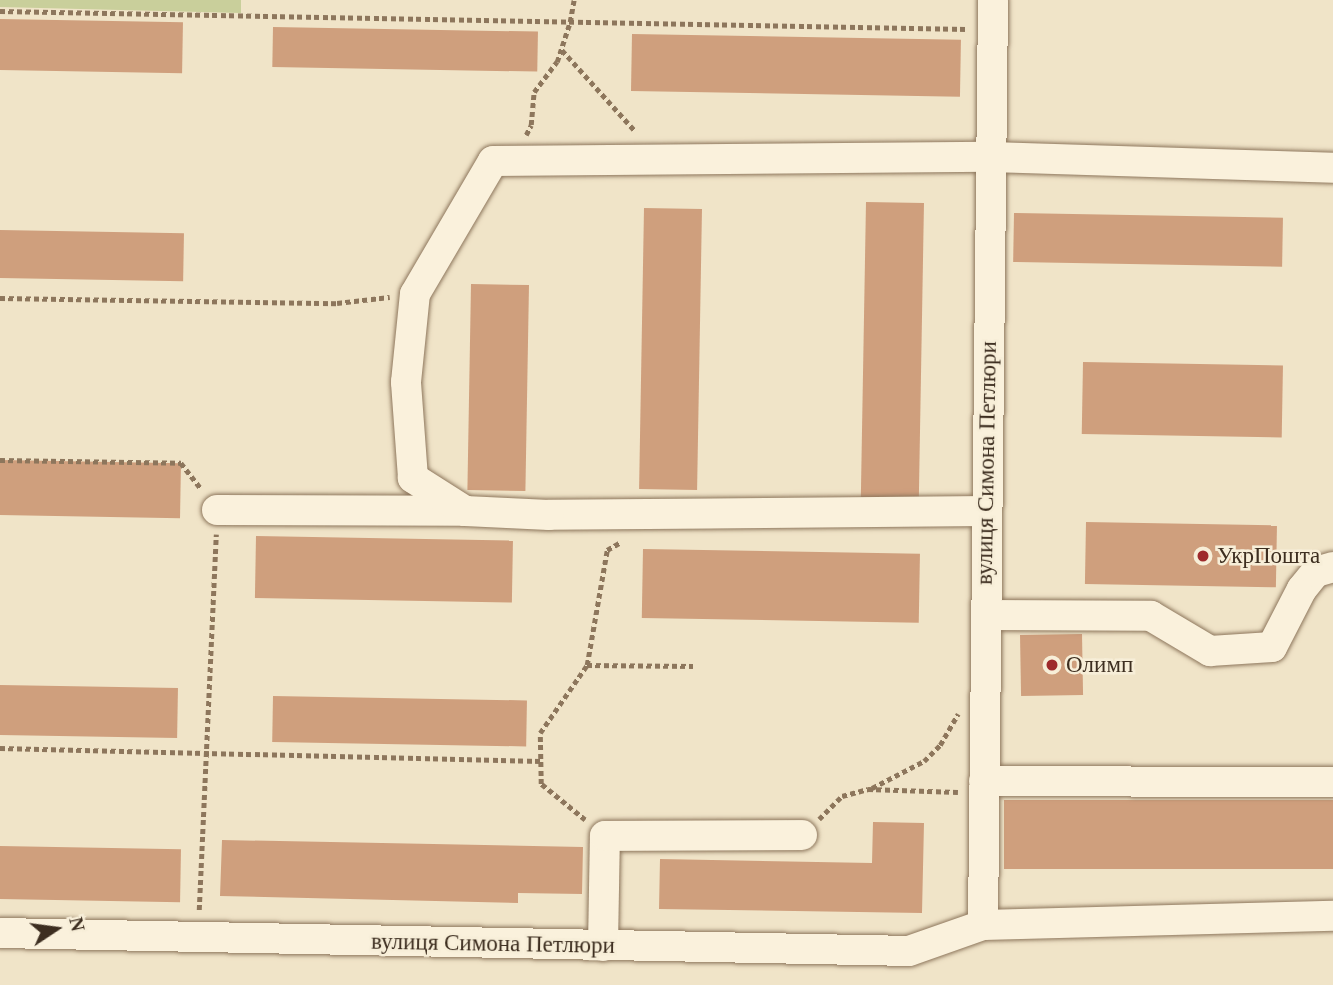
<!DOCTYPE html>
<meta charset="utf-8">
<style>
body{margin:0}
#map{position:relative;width:1333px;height:985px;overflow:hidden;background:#f0e4c8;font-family:"Times New Roman",serif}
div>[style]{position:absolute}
.green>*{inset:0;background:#c9cf9b}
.building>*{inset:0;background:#cf9f7d;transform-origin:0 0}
.path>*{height:4.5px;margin-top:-2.25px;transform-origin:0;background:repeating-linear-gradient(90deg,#8d765c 0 5px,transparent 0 8.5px)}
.roads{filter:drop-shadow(0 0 2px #8d765c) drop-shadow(0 0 2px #8d765c)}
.minor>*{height:30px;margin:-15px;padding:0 15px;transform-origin:15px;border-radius:15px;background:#faf1dc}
.dots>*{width:19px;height:19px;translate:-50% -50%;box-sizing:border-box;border:4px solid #f7eed8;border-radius:50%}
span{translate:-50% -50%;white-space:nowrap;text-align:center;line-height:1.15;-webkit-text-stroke:5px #f7eed8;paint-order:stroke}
.street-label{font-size:23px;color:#3d2e20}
.poi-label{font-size:23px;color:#3d2e20}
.left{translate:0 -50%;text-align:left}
.north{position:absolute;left:21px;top:894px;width:70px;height:70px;-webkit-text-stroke:5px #f7eed8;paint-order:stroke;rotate:77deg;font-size:19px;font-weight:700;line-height:28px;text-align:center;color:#3d2e20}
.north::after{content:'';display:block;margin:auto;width:24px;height:32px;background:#3d2e20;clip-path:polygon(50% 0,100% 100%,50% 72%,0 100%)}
</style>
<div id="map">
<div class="green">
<div style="clip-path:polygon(0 0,241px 0,241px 13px,0 7px)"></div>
</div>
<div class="building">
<div style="left:0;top:19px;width:183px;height:51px;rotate:1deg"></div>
<div style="left:273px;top:27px;width:265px;height:40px;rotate:1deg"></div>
<div style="left:632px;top:34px;width:329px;height:57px;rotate:1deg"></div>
<div style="left:866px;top:202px;width:58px;height:295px;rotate:1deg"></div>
<div style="left:644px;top:208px;width:58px;height:281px;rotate:1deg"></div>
<div style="left:1014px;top:213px;width:269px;height:49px;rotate:1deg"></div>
<div style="left:0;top:230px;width:184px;height:48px;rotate:1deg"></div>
<div style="left:471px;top:284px;width:58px;height:206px;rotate:1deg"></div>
<div style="left:1083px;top:362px;width:200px;height:72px;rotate:1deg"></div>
<div style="left:0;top:460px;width:181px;height:55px;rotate:1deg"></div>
<div style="left:1086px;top:522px;width:191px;height:62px;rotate:1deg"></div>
<div style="left:256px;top:536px;width:257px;height:62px;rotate:1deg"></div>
<div style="left:643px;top:549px;width:277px;height:69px;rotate:1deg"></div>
<div style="left:1082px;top:634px;width:61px;height:62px;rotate:89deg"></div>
<div style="left:0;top:685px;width:178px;height:50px;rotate:1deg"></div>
<div style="left:273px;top:696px;width:254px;height:46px;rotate:1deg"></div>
<div style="left:1333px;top:800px;width:69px;height:329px;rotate:90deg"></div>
<div style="clip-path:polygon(873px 822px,924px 823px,922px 913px,659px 909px,660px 859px,872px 863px)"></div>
<div style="clip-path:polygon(222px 840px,583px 847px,582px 894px,518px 893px,518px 903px,220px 896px)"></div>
<div style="left:0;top:846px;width:181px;height:53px;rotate:1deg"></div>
</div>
<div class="path">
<div style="left:0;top:11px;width:967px;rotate:1.07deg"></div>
<div style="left:562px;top:50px;width:110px;rotate:47.9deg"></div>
<div style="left:526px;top:135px;width:11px;rotate:-63deg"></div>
<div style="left:531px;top:125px;width:33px;rotate:-85deg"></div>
<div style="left:534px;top:92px;width:38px;rotate:-53deg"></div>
<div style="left:557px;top:62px;width:42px;rotate:-72deg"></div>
<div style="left:570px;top:22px;width:22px;rotate:-80deg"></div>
<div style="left:0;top:298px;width:337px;rotate:0.9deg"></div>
<div style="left:337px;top:303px;width:53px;rotate:-6.5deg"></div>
<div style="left:0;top:460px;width:181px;rotate:0.9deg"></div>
<div style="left:181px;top:463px;width:33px;rotate:52deg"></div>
<div style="left:587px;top:665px;width:117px;rotate:-80.1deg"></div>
<div style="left:607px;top:550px;width:16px;rotate:-30deg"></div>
<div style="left:0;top:748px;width:541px;rotate:1.38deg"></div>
<div style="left:872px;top:788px;width:59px;rotate:-27.4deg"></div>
<div style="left:924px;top:761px;width:23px;rotate:-45deg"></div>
<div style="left:940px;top:745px;width:36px;rotate:-60deg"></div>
<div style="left:819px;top:819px;width:33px;rotate:-45deg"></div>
<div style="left:842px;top:796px;width:27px;rotate:-15deg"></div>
<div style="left:868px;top:789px;width:90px;rotate:1.9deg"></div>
<div style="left:585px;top:820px;width:57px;rotate:-140.7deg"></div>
<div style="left:541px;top:784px;width:51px;rotate:-91.1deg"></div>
<div style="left:540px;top:733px;width:83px;rotate:-55.3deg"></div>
<div style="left:587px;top:665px;width:106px;rotate:0.5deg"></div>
<div style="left:199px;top:910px;width:376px;rotate:-87.4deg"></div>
</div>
<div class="roads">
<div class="minor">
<div style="left:217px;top:510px;width:248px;rotate:0.2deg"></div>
<div style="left:987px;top:511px;width:438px;rotate:179.5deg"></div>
<div style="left:549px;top:515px;width:84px;rotate:-177.3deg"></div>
<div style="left:465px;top:511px;width:62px;rotate:-147.6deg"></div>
<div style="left:413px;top:478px;width:96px;rotate:-94.2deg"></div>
<div style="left:406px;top:382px;width:88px;rotate:-84.2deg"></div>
<div style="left:415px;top:294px;width:154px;rotate:-59.6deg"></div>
<div style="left:493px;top:161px;width:498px;rotate:-0.5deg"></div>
<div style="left:991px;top:157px;width:342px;rotate:1.8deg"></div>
<div style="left:986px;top:615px;width:165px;rotate:0.3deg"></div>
<div style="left:1151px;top:616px;width:69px;rotate:30.7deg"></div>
<div style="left:1210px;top:651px;width:62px;rotate:-3.7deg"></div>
<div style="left:1272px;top:647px;width:65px;rotate:-62.7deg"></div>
<div style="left:1302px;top:589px;width:22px;rotate:-51deg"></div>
<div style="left:1316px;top:572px;width:18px;rotate:-16deg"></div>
<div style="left:984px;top:781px;width:349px;rotate:0.2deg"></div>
<div style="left:983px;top:925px;width:925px;rotate:-89.38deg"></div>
<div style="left:0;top:933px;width:909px;rotate:1.13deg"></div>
<div style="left:909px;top:951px;width:78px;rotate:-19.4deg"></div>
<div style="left:983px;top:925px;width:350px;rotate:-1.5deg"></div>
<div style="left:603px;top:946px;width:110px;rotate:-89deg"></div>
<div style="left:605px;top:836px;width:197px;rotate:-0.3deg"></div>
</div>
</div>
<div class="dots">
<div style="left:1203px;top:556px;background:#9e2a2b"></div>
<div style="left:1052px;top:665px;background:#9e2a2b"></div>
</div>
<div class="street-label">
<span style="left:987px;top:463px;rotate:-89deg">вулиця Симона Петлюри</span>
<span style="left:493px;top:944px;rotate:1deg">вулиця Симона Петлюри</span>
</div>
<div class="poi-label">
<span class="left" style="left:1217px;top:556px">УкрПошта</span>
<span class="left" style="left:1066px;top:665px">Олимп</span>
</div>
<div class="north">N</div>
</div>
